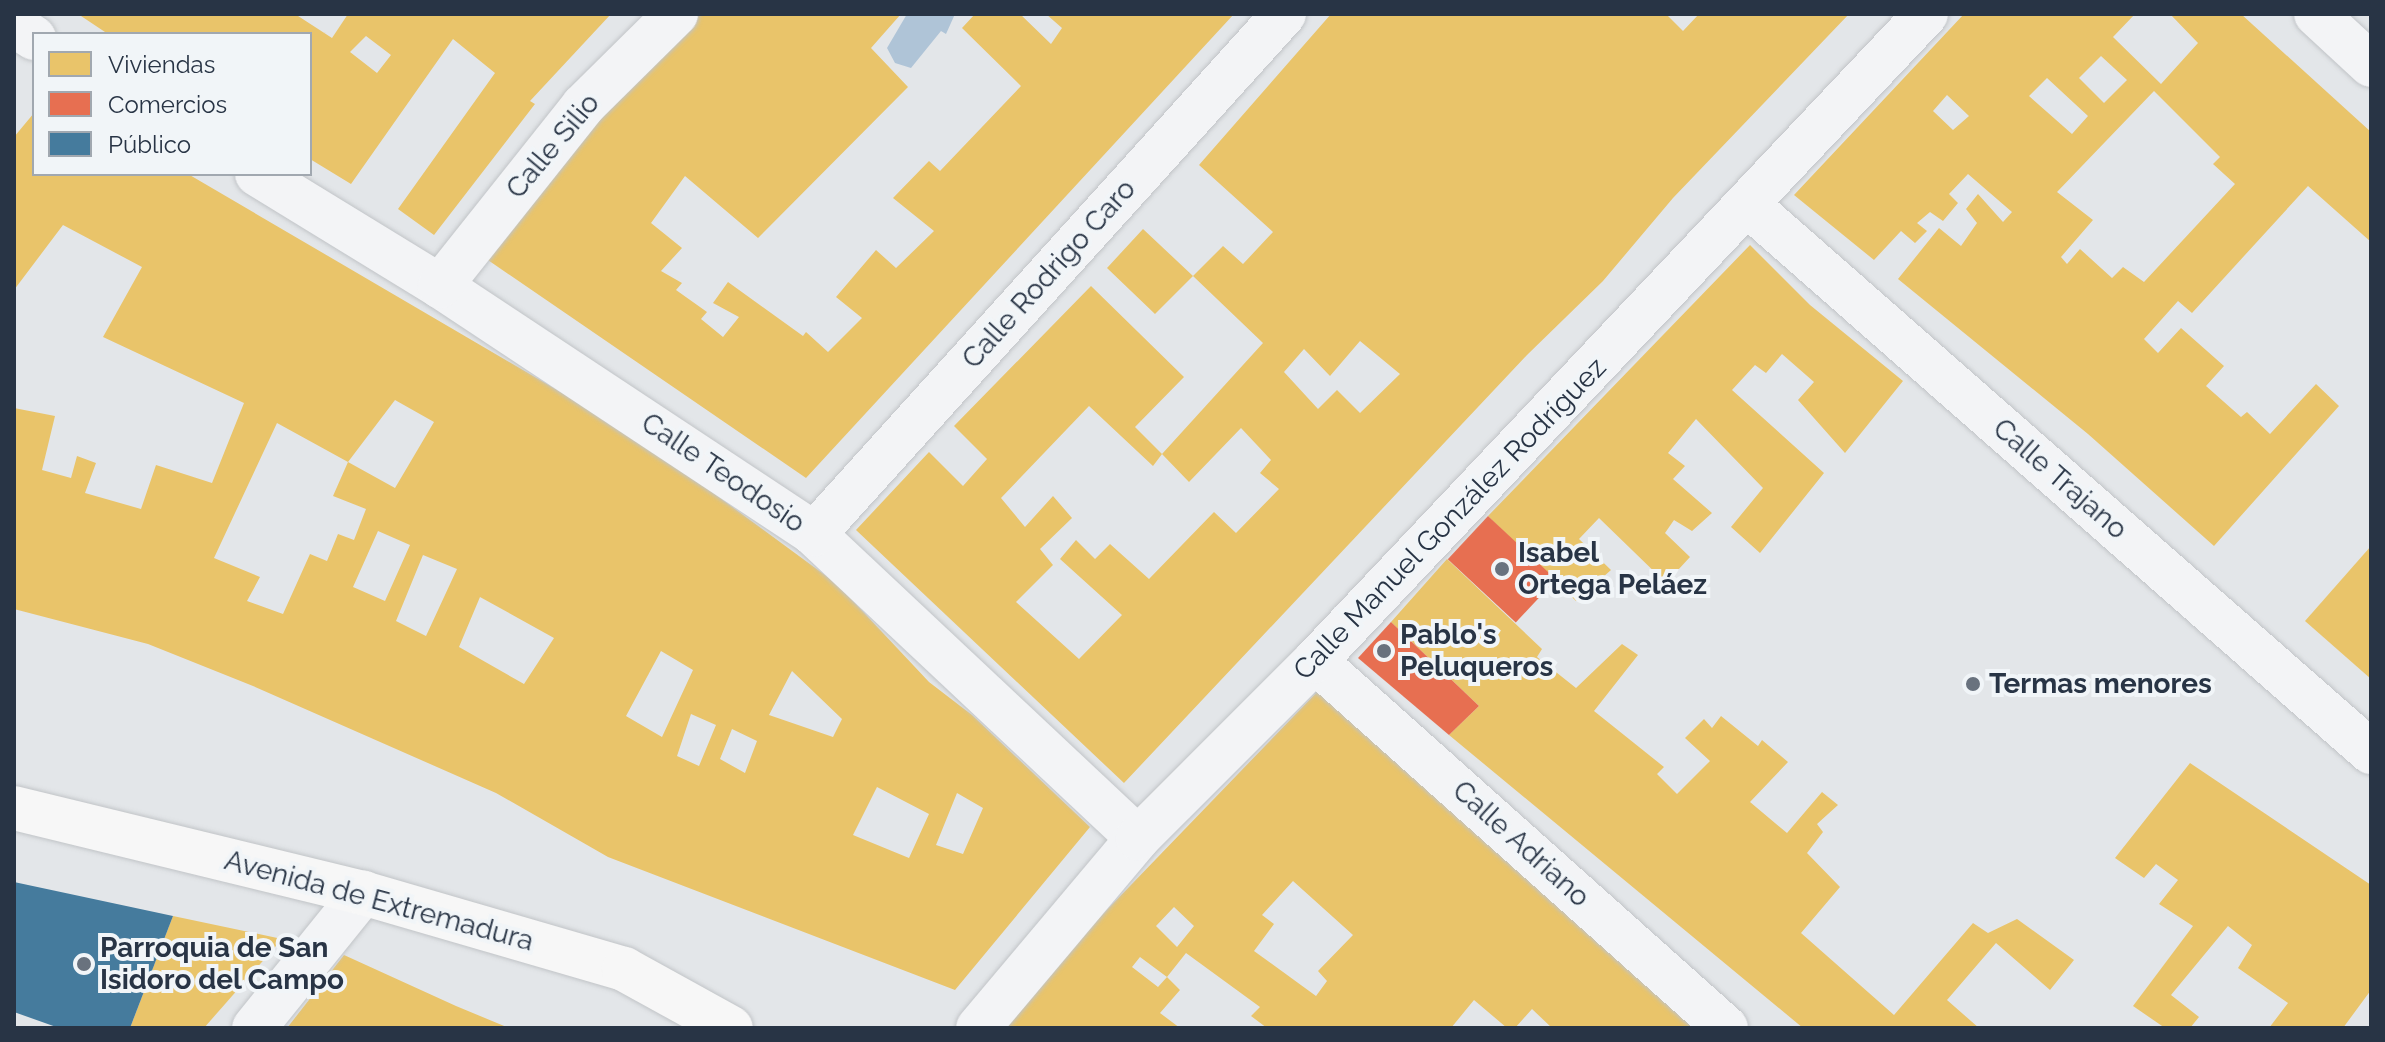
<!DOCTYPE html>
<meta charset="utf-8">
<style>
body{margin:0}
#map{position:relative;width:2385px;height:1042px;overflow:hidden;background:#e3e6e9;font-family:Raleway,sans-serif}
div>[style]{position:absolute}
.water>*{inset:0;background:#afc4d7}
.homes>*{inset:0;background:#e9c46a}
.shops>*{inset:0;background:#e76f51;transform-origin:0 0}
.public>*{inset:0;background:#457b9d}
.roads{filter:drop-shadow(0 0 2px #c1c4c7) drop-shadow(0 0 2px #c1c4c7)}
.minor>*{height:44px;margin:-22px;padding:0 22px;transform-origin:22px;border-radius:22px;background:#f3f4f6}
.secondary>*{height:44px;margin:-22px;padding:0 22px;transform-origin:22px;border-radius:22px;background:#f7f7f7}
.dots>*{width:22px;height:22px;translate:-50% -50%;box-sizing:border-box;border:4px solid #f1f5f8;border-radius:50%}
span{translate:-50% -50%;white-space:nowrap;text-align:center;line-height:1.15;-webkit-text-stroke:8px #f1f5f8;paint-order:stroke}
.street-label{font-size:28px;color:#283445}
.poi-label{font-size:28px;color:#283445;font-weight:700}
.left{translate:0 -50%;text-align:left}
.frame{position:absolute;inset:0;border:16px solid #283445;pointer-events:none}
.legend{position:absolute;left:32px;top:32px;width:280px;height:144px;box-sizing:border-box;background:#f1f5f8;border:2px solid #a1a8b0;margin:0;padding:10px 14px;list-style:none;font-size:24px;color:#283445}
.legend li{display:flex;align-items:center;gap:16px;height:40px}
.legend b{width:40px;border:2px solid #a1a8b0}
</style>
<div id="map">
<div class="water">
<div style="clip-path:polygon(907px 14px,955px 14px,946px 34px,941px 31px,911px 68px,895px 63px,887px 48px)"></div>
</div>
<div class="homes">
<div style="clip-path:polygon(evenodd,78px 14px,295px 14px,332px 38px,348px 14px,611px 14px,530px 101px,535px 104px,434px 235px,398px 209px,495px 73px,453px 39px,351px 184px,310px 159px,310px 34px,108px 34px,78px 14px,366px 36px,391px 55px,377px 73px,350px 52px,366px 36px)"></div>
<div style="clip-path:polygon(697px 14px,901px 14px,871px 48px,908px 87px,758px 238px,685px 176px,651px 223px,682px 248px,661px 271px,682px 283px,676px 290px,707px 312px,701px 319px,723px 337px,739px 317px,713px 303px,728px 282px,803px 336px,806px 332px,828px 352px,862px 318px,836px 297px,876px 250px,896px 268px,934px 231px,893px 198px,929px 161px,940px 171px,1021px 86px,962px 28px,975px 14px,1020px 14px,1051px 44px,1062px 28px,1046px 14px,1234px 14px,806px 478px,485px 258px,553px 164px)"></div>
<div style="clip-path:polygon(evenodd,1331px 14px,1666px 14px,1683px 31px,1699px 14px,1849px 14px,1673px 198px,1603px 281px,1527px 355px,1124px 783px,856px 530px,929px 452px,963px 486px,987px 459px,954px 426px,1091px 286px,1184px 377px,1135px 427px,1162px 454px,1153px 466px,1089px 406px,1001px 498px,1025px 527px,1053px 496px,1072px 518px,1040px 549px,1053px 565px,1016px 602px,1079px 659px,1122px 615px,1060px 559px,1076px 540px,1095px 559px,1110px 544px,1149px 579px,1214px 512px,1236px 533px,1279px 489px,1260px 473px,1271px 460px,1241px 428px,1189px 482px,1162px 454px,1263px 343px,1193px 276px,1155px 314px,1107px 268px,1143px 229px,1193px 276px,1223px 246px,1243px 264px,1273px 232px,1199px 165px,1331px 14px,1360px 341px,1400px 374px,1360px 413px,1337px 390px,1318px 409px,1284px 372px,1304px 349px,1330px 376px,1360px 341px)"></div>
<div style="clip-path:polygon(evenodd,1964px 14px,2135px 14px,2113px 37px,2161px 84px,2198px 43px,2170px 14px,2241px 14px,2371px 132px,2371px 242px,2308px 186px,2192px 313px,2178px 301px,2144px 339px,2158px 353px,2181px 328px,2224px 366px,2206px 386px,2241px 417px,2247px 412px,2270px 434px,2316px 384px,2339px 406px,2214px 546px,2088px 434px,1898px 279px,1939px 228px,1961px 246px,1977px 223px,1966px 209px,1978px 194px,2003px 222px,2012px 212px,1968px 174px,1949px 194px,1958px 203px,1943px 221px,1930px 212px,1917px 223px,1927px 231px,1915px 243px,1901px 231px,1874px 260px,1794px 195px,1964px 14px,2101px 56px,2127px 80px,2104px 103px,2079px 78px,2101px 56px,1964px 14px,2047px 78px,2088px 116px,2072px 134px,2029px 96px,2047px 78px,1964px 14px,2154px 91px,2220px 157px,2213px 164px,2235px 184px,2144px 282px,2123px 267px,2112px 278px,2080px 249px,2067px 264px,2061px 257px,2093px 220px,2057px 192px,2154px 91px,1964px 14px,1947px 95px,1969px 116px,1953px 130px,1933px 111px,1947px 95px)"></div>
<div style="clip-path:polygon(evenodd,34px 113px,34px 174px,188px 174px,574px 400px,686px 473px,837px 584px,929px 682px,972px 715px,1090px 827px,955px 990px,608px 857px,496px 793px,253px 686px,148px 644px,14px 609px,14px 408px,55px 416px,42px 470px,71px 478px,77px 456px,96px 463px,85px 493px,141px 509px,156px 465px,212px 483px,244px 403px,103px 337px,142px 267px,63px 225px,14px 290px,14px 137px,34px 113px,395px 400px,434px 422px,395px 488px,348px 462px,333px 496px,366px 509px,354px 540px,338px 534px,327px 561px,310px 554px,283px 614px,247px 601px,260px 577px,214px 558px,277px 423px,348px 462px,395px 400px,34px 113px,378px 531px,410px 545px,385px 601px,353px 587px,378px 531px,34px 113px,423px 555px,457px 569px,426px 636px,396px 621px,423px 555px,34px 113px,480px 597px,554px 638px,524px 684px,459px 647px,480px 597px,34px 113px,661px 651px,693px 670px,662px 737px,626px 716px,661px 651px,34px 113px,792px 671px,842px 719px,833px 737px,769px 715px,792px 671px,34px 113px,691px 714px,716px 725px,699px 766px,677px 756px,691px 714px,34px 113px,732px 729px,757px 741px,745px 773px,720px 759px,732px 729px,34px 113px,877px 787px,929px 814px,909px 858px,853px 835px,877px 787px,34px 113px,957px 793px,983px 808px,963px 854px,936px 845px,957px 793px)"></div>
<div style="clip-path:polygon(1750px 245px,1810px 305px,1903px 381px,1845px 453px,1798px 400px,1814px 382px,1782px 354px,1766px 373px,1755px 365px,1732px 390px,1824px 473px,1760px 553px,1731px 527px,1763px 488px,1696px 419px,1668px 453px,1685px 466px,1673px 479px,1712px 513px,1692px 531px,1674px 520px,1665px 533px,1690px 557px,1666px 583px,1599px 518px,1579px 539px,1611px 570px,1576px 601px,1488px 516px)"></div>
<div style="clip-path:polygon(2371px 546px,2371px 679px,2305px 621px)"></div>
<div style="clip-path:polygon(1447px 559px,1542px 649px,1537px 657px,1576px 688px,1622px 644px,1638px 655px,1594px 711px,1664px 767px,1657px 774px,1677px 794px,1710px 761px,1685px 738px,1704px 719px,1712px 728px,1721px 716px,1758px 746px,1762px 740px,1788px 762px,1750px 802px,1787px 833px,1822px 792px,1838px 805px,1817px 824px,1823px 832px,1807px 853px,1840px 887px,1801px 933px,1894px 1015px,1973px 923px,1988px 933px,2017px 919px,2074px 960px,2050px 990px,1996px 943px,1947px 1000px,1979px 1028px,1803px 1028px,1449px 735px,1479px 706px,1391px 622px)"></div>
<div style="clip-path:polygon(evenodd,1318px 691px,1701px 1028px,1552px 1028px,1532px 1009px,1515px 1028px,1507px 1028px,1474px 1000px,1451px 1028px,1267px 1028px,1251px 1016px,1260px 1007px,1186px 953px,1167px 977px,1140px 957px,1132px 967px,1158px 987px,1167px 977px,1180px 990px,1160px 1013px,1180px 1028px,1004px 1028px,1048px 971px,1318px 691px,1293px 881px,1353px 935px,1318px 971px,1327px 981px,1316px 996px,1254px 951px,1274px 924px,1262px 915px,1293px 881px,1318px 691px,1174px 907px,1194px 926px,1177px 947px,1156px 926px,1174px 907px)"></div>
<div style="clip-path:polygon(2190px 763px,2371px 885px,2371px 990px,2343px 1028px,2269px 1028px,2288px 1003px,2238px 968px,2252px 945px,2228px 926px,2171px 995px,2199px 1017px,2190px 1028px,2165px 1028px,2133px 1006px,2193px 926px,2159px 904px,2178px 880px,2156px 864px,2144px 878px,2115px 858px)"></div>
<div style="clip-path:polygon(173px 916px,282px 939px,204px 1028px,130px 1028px)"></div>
<div style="clip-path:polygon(344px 955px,456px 1006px,509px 1028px,287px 1028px)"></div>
</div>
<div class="shops">
<div style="left:1488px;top:516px;width:93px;height:59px;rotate:43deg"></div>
<div style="clip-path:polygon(1391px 622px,1479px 706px,1449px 735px,1358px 658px)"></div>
</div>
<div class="public">
<div style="clip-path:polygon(14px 882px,173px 916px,130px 1028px,59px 1028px,14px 1012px)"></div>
</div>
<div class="roads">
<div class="minor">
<div style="left:2316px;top:14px;width:75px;rotate:42.8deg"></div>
<div style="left:14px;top:25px;width:24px;rotate:33deg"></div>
<div style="left:257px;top:174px;width:215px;rotate:31.5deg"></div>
<div style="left:440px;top:286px;width:449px;rotate:33.5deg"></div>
<div style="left:814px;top:534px;width:444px;rotate:43.2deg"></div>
<div style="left:1749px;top:206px;width:828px;rotate:41.28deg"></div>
<div style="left:440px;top:286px;width:230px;rotate:-51.5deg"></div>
<div style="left:583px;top:106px;width:131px;rotate:-44.7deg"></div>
<div style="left:814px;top:534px;width:701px;rotate:-47.89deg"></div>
<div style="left:1315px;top:661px;width:551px;rotate:41.76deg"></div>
<div style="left:254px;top:1028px;width:174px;rotate:-51.1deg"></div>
<div style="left:978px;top:1028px;width:248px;rotate:-49.9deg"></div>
<div style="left:1138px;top:838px;width:250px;rotate:-45deg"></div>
<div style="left:1315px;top:661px;width:890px;rotate:-46.64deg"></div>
</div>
<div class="secondary">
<div style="left:14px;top:808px;width:359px;rotate:13.7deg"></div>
<div style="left:363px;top:893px;width:272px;rotate:16.2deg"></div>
<div style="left:624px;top:969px;width:122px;rotate:28.9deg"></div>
</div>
</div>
<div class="dots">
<div style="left:1502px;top:569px;background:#69727e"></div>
<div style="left:1384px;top:651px;background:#69727e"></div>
<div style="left:1973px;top:684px;background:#69727e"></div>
<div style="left:84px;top:964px;background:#69727e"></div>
</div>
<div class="street-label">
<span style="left:553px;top:146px;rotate:-50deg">Calle Silio</span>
<span style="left:1049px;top:274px;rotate:-48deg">Calle Rodrigo Caro</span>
<span style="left:723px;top:473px;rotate:34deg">Calle Teodosio</span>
<span style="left:2060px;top:479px;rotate:41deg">Calle Trajano</span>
<span style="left:1450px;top:519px;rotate:-46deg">Calle Manuel González Rodríguez</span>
<span style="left:1521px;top:844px;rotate:42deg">Calle Adriano</span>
<span style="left:379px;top:901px;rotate:15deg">Avenida de Extremadura</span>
</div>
<div class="poi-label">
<span class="left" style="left:1518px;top:569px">Isabel<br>Ortega Peláez</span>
<span class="left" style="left:1400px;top:651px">Pablo's<br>Peluqueros</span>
<span class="left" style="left:1989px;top:684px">Termas menores</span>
<span class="left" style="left:100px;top:964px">Parroquia de San<br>Isidoro del Campo</span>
</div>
<div class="frame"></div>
<ul class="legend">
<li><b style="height:22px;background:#e9c46a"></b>Viviendas</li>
<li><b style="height:22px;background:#e76f51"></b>Comercios</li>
<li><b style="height:22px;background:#457b9d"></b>Público</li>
</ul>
</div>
